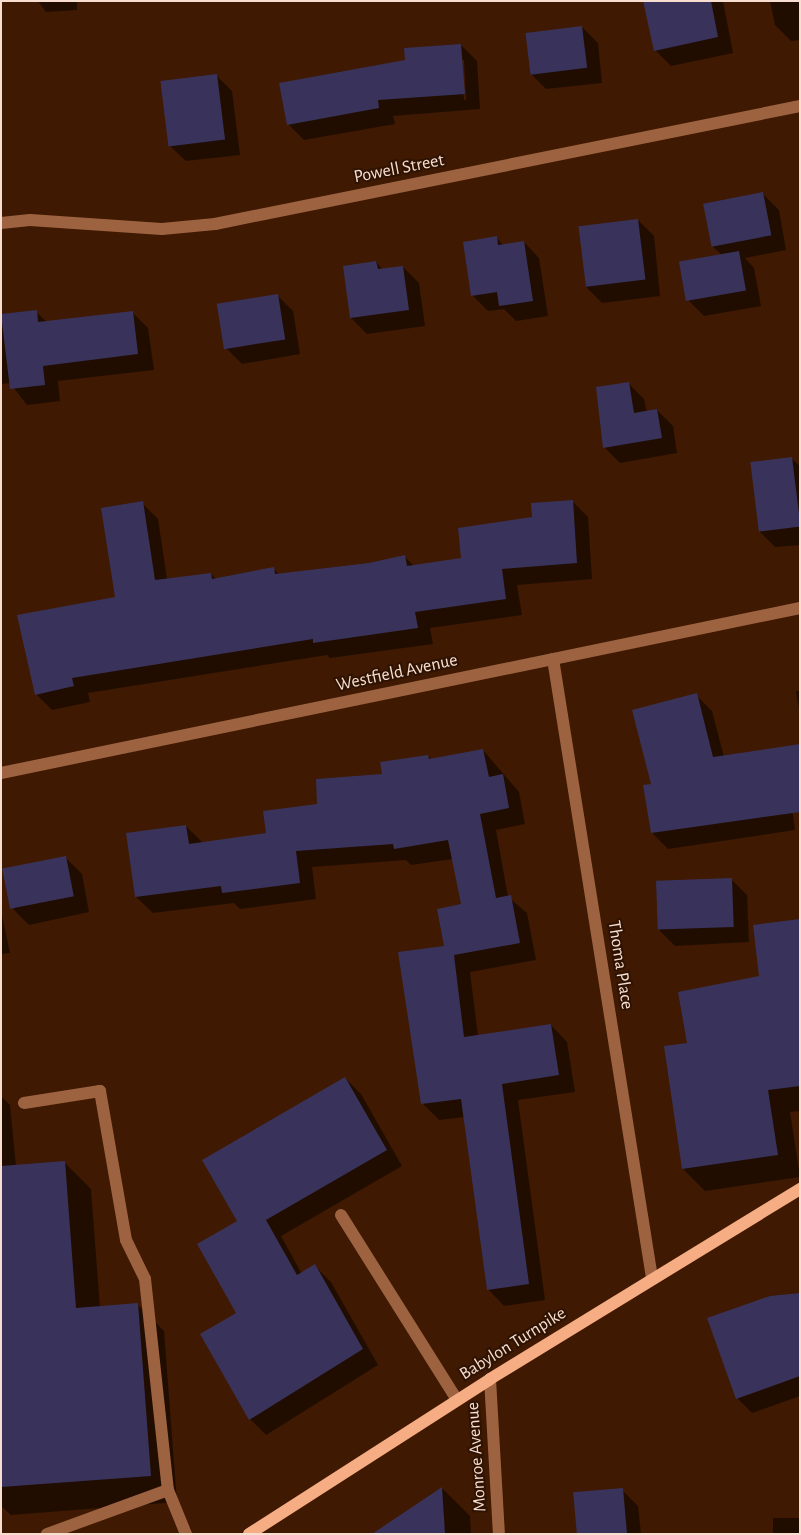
<!DOCTYPE html>
<style>
body{margin:0}
#map{position:relative;width:801px;height:1535px;overflow:hidden;background:#3f1901;font-family:"Alegreya Sans",sans-serif}
div>[style]{position:absolute}
.shadow>*{inset:0;background:#0007;transform-origin:0 0}
.building>*{inset:0;background:#39335b;transform-origin:0 0}
.minor>*{height:12px;margin:-6px;padding:0 6px;transform-origin:6px;border-radius:6px;background:#9d6240}
.major>*{height:12px;margin:-6px;padding:0 6px;transform-origin:6px;border-radius:6px;background:#f7ad84}
span{translate:-50% -50%;white-space:nowrap;text-align:center;line-height:1.15;-webkit-text-stroke:4px #2f1302;paint-order:stroke}
.street-label{font-size:18px;color:#f7ded0}
.frame{position:absolute;inset:0;border:2px solid #f7ded0;pointer-events:none}
</style>
<div id="map">
<div class="shadow">
<div style="clip-path:polygon(38px 1px,77px 1px,77px 10px,46px 12px)"></div>
<div style="clip-path:polygon(645px 1px,723px 1px,733px 53px,671px 66px,655px 50px)"></div>
<div style="clip-path:polygon(770px 1px,800px 1px,800px 40px,791px 41px,775px 25px)"></div>
<div style="clip-path:polygon(582px 27px,598px 43px,602px 83px,546px 89px,530px 73px)"></div>
<div style="clip-path:polygon(evenodd,461px 45px,477px 61px,480px 109px,393px 116px,395px 124px,304px 140px,288px 124px,406px 61px,461px 45px,461px 60px,464px 60px,466px 100px,464px 100px,461px 60px)"></div>
<div style="clip-path:polygon(216px 75px,232px 91px,240px 155px,186px 161px,170px 146px)"></div>
<div style="clip-path:polygon(763px 194px,779px 210px,786px 250px,745px 258px,754px 268px,761px 306px,704px 316px,688px 300px,722px 255px,712px 246px)"></div>
<div style="clip-path:polygon(638px 220px,654px 236px,660px 296px,602px 303px,586px 287px,579px 227px)"></div>
<div style="clip-path:polygon(497px 238px,504px 246px,524px 242px,539px 258px,548px 316px,516px 321px,504px 309px,488px 311px,472px 295px)"></div>
<div style="clip-path:polygon(376px 262px,383px 270px,403px 267px,419px 283px,425px 326px,367px 334px,351px 318px)"></div>
<div style="clip-path:polygon(277px 295px,293px 311px,300px 354px,242px 364px,226px 348px)"></div>
<div style="clip-path:polygon(36px 312px,47px 322px,132px 312px,148px 328px,154px 370px,58px 381px,60px 401px,27px 405px,10px 383px,1px 384px,1px 316px)"></div>
<div style="clip-path:polygon(628px 383px,644px 399px,647px 412px,657px 410px,673px 426px,677px 453px,620px 463px,604px 447px)"></div>
<div style="clip-path:polygon(792px 459px,800px 466px,800px 545px,775px 547px,759px 531px)"></div>
<div style="clip-path:polygon(572px 501px,588px 517px,592px 579px,517px 585px,522px 615px,430px 628px,433px 644px,330px 658px,327px 655px,88px 693px,90px 702px,52px 710px,36px 694px,116px 598px,142px 503px,158px 519px,167px 579px,211px 574px,216px 579px,273px 569px,280px 575px,369px 565px,404px 556px,414px 566px,463px 559px)"></div>
<div style="clip-path:polygon(796px 691px,800px 691px,800px 716px)"></div>
<div style="clip-path:polygon(696px 695px,712px 711px,724px 757px,786px 766px,795px 830px,668px 849px,652px 833px,653px 785px)"></div>
<div style="clip-path:polygon(483px 750px,519px 792px,525px 824px,496px 830px,508px 897px,527px 913px,536px 960px,470px 972px,478px 1036px,551px 1025px,567px 1042px,575px 1092px,518px 1100px,545px 1300px,504px 1306px,488px 1289px,465px 1117px,439px 1120px,422px 1103px,446px 947px,462px 905px,453px 859px,411px 865px,406px 860px,312px 867px,316px 899px,240px 909px,234px 903px,153px 913px,136px 897px,186px 826px,203px 843px,267px 834px,319px 805px,428px 756px,432px 760px)"></div>
<div style="clip-path:polygon(66px 858px,82px 874px,89px 912px,29px 925px,13px 909px)"></div>
<div style="clip-path:polygon(731px 879px,747px 895px,749px 942px,675px 946px,659px 930px)"></div>
<div style="clip-path:polygon(1px 911px,10px 953px,1px 954px)"></div>
<div style="clip-path:polygon(800px 921px,800px 1111px,790px 1112px,800px 1177px,705px 1191px,683px 1169px,689px 1044px,760px 977px)"></div>
<div style="clip-path:polygon(345px 1078px,361px 1094px,402px 1166px,281px 1236px,302px 1274px,315px 1266px,331px 1282px,378px 1365px,266px 1435px,250px 1419px,238px 1314px,239px 1222px)"></div>
<div style="clip-path:polygon(1px 1096px,10px 1105px,16px 1166px,64px 1162px,91px 1189px,100px 1308px,138px 1305px,164px 1331px,177px 1502px,11px 1515px,1px 1506px)"></div>
<div style="clip-path:polygon(800px 1294px,800px 1396px,752px 1413px,737px 1398px)"></div>
<div style="clip-path:polygon(442px 1488px,470px 1516px,471px 1534px,375px 1534px)"></div>
<div style="clip-path:polygon(622px 1490px,638px 1506px,641px 1534px,578px 1534px)"></div>
<div style="left:773px;top:1518px;width:27px;height:16px"></div>
</div>
<div class="building">
<div style="clip-path:polygon(643px 1px,711px 1px,718px 37px,654px 51px)"></div>
<div style="left:582px;top:26px;width:42px;height:57px;rotate:83deg"></div>
<div style="clip-path:polygon(461px 44px,465px 94px,378px 100px,379px 108px,287px 125px,279px 83px,405px 60px,404px 48px)"></div>
<div style="left:217px;top:74px;width:66px;height:57px;rotate:83deg"></div>
<div style="left:763px;top:192px;width:44px;height:61px;rotate:79deg"></div>
<div style="left:638px;top:219px;width:61px;height:60px;rotate:83deg"></div>
<div style="clip-path:polygon(497px 236px,498px 245px,524px 241px,533px 301px,499px 306px,497px 292px,471px 296px,463px 242px)"></div>
<div style="left:739px;top:251px;width:40px;height:61px;rotate:80deg"></div>
<div style="clip-path:polygon(376px 261px,378px 269px,403px 266px,409px 310px,350px 318px,343px 266px)"></div>
<div style="left:278px;top:294px;width:46px;height:62px;rotate:81deg"></div>
<div style="clip-path:polygon(37px 310px,38px 322px,133px 311px,138px 354px,43px 366px,45px 385px,10px 389px,1px 314px)"></div>
<div style="clip-path:polygon(629px 382px,634px 413px,657px 409px,662px 438px,603px 448px,596px 387px)"></div>
<div style="left:792px;top:457px;width:70px;height:42px;rotate:83deg"></div>
<div style="clip-path:polygon(573px 500px,577px 563px,502px 569px,506px 599px,415px 612px,418px 628px,313px 643px,313px 639px,72px 678px,74px 686px,35px 695px,17px 615px,115px 597px,101px 508px,143px 501px,155px 580px,211px 573px,212px 579px,274px 567px,275px 574px,369px 563px,405px 555px,407px 566px,461px 558px,458px 528px,532px 517px,531px 503px)"></div>
<div style="clip-path:polygon(697px 693px,713px 757px,800px 744px,800px 812px,651px 833px,643px 785px,651px 784px,632px 710px)"></div>
<div style="clip-path:polygon(483px 749px,489px 777px,503px 774px,509px 808px,480px 814px,496px 898px,511px 895px,520px 943px,454px 955px,464px 1037px,551px 1024px,559px 1075px,502px 1084px,529px 1284px,487px 1290px,461px 1099px,421px 1104px,398px 952px,444px 946px,437px 909px,461px 904px,448px 840px,394px 849px,393px 844px,296px 851px,300px 883px,222px 893px,221px 886px,135px 897px,126px 833px,186px 825px,189px 844px,266px 833px,263px 811px,317px 804px,316px 779px,382px 774px,380px 762px,428px 755px,429px 759px)"></div>
<div style="left:66px;top:856px;width:41px;height:65px;rotate:79deg"></div>
<div style="left:732px;top:878px;width:49px;height:76px;rotate:88deg"></div>
<div style="clip-path:polygon(800px 919px,800px 1086px,768px 1090px,778px 1155px,682px 1169px,664px 1046px,687px 1043px,678px 992px,759px 976px,753px 925px)"></div>
<div style="clip-path:polygon(345px 1077px,387px 1150px,266px 1220px,297px 1275px,315px 1264px,363px 1349px,249px 1420px,200px 1334px,236px 1313px,197px 1244px,237px 1221px,202px 1160px)"></div>
<div style="clip-path:polygon(65px 1161px,76px 1308px,138px 1303px,151px 1476px,1px 1487px,1px 1166px)"></div>
<div style="clip-path:polygon(800px 1293px,800px 1376px,736px 1399px,707px 1318px,770px 1296px)"></div>
<div style="clip-path:polygon(442px 1487px,445px 1534px,372px 1534px)"></div>
<div style="left:623px;top:1488px;width:46px;height:50px;rotate:85deg"></div>
</div>
<div class="minor">
<div style="left:1px;top:223px;width:29px;rotate:-6deg"></div>
<div style="left:30px;top:220px;width:132px;rotate:3.9deg"></div>
<div style="left:162px;top:229px;width:53px;rotate:-5.4deg"></div>
<div style="left:215px;top:224px;width:597px;rotate:-11.4deg"></div>
<div style="left:553px;top:659px;width:627px;rotate:80.91deg"></div>
<div style="left:1px;top:773px;width:816px;rotate:-11.67deg"></div>
<div style="left:24px;top:1103px;width:77px;rotate:-9deg"></div>
<div style="left:100px;top:1091px;width:151px;rotate:80.1deg"></div>
<div style="left:126px;top:1240px;width:43px;rotate:64deg"></div>
<div style="left:145px;top:1279px;width:212px;rotate:83.8deg"></div>
<div style="left:168px;top:1490px;width:129px;rotate:160deg"></div>
<div style="left:341px;top:1215px;width:218px;rotate:57.9deg"></div>
<div style="left:490px;top:1379px;width:155px;rotate:86.7deg"></div>
<div style="left:168px;top:1490px;width:48px;rotate:67.8deg"></div>
</div>
<div class="major">
<div style="left:249px;top:1534px;width:287px;rotate:-32.7deg"></div>
<div style="left:490px;top:1379px;width:364px;rotate:-31.5deg"></div>
</div>
<div class="street-label">
<span style="left:399px;top:169px;rotate:-11deg">Powell Street</span>
<span style="left:397px;top:673px;rotate:-12deg">Westfield Avenue</span>
<span style="left:620px;top:965px;rotate:81deg">Thoma Place</span>
<span style="left:513px;top:1344px;rotate:-32deg">Babylon Turnpike</span>
<span style="left:477px;top:1457px;rotate:-94deg">Monroe Avenue</span>
</div>
<div class="frame"></div>
</div>
